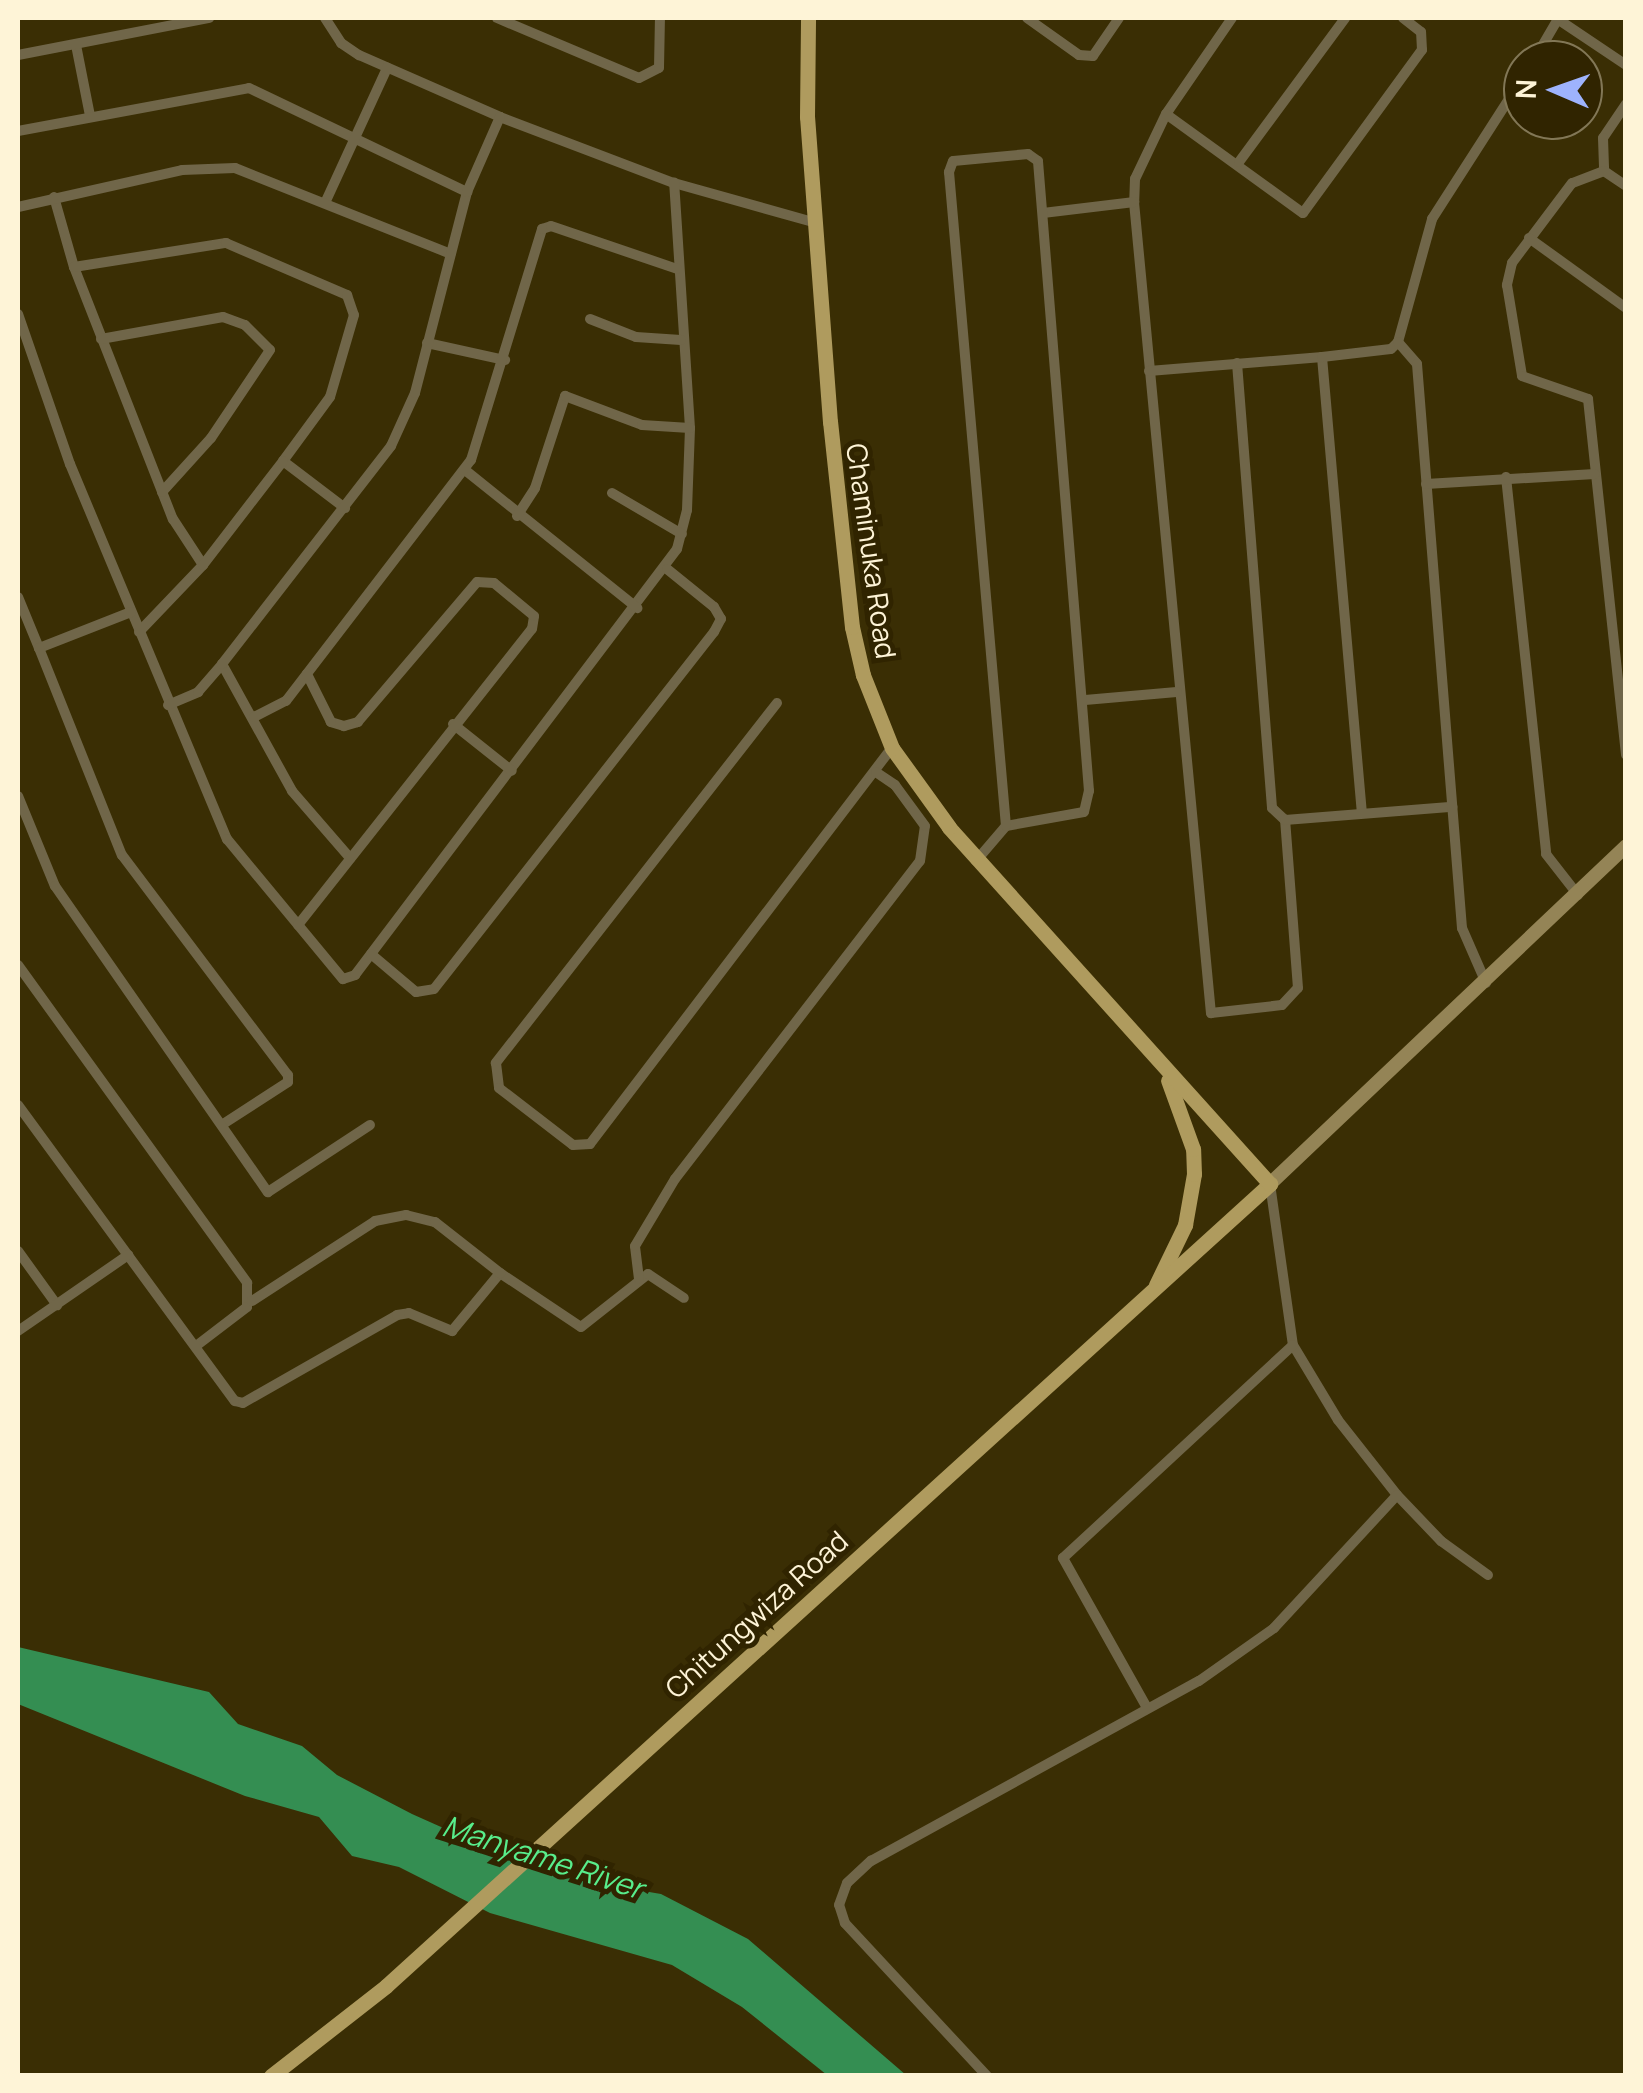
<!DOCTYPE html>
<style>
body{margin:0}
#map{position:relative;width:1643px;height:2093px;overflow:hidden;background:#3a2e04;font-family:Manrope,sans-serif}
div>[style]{position:absolute}
.water>*{inset:0;background:#348e52}
.minor>*{height:10px;margin:-5px;padding:0 5px;transform-origin:5px;border-radius:5px;background:#706649}
.secondary>*{height:14px;margin:-7px;padding:0 7px;transform-origin:7px;border-radius:7px;background:#948456}
.primary>*{height:15px;margin:-7.5px;padding:0 7.5px;transform-origin:7.5px;border-radius:7.5px;background:#af9b5e}
span{translate:-50% -50%;white-space:nowrap;text-align:center;line-height:1.15;-webkit-text-stroke:10px #302400;paint-order:stroke}
.street-label{font-size:28px;color:#fef4d7}
.water-label{font-size:30px;color:#58ed8b;font-style:italic}
.frame{position:absolute;inset:0;border:20px solid #fef4d7;pointer-events:none}
.north{position:absolute;left:1503px;top:40px;width:100px;height:100px;box-sizing:border-box;background:#302400;border:2px solid #827756;border-radius:50%;rotate:272deg;font-size:28px;font-weight:700;line-height:40px;text-align:center;color:#fef4d7}
.north::after{content:'';display:block;margin:auto;width:35px;height:45px;background:#9eb3fd;clip-path:polygon(50% 0,100% 100%,50% 72%,0 100%)}
</style>
<div id="map">
<div class="water">
<div style="clip-path:polygon(18px 1647px,209px 1692px,238px 1724px,302px 1746px,337px 1775px,412px 1814px,549px 1875px,661px 1894px,748px 1939px,906px 2075px,827px 2075px,742px 2007px,672px 1965px,490px 1913px,399px 1867px,352px 1856px,319px 1817px,245px 1796px,18px 1704px)"></div>
</div>
<div class="minor">
<div style="left:325px;top:18px;width:30px;rotate:57deg"></div>
<div style="left:341px;top:43px;width:22px;rotate:34deg"></div>
<div style="left:359px;top:55px;width:154px;rotate:23.7deg"></div>
<div style="left:500px;top:117px;width:186px;rotate:20.8deg"></div>
<div style="left:674px;top:183px;width:148px;rotate:15.7deg"></div>
<div style="left:497px;top:18px;width:154px;rotate:22.9deg"></div>
<div style="left:639px;top:78px;width:22px;rotate:-27deg"></div>
<div style="left:659px;top:68px;width:50px;rotate:-88.9deg"></div>
<div style="left:1027px;top:18px;width:64px;rotate:35.4deg"></div>
<div style="left:1079px;top:55px;width:14px;rotate:4deg"></div>
<div style="left:1093px;top:56px;width:46px;rotate:-55.6deg"></div>
<div style="left:1232px;top:18px;width:116px;rotate:124.5deg"></div>
<div style="left:1166px;top:114px;width:72px;rotate:115.5deg"></div>
<div style="left:1135px;top:179px;width:23px;rotate:92deg"></div>
<div style="left:1134px;top:202px;width:815px;rotate:84.58deg"></div>
<div style="left:1211px;top:1013px;width:71px;rotate:-6.4deg"></div>
<div style="left:1282px;top:1005px;width:23px;rotate:-47deg"></div>
<div style="left:1298px;top:988px;width:169px;rotate:-94.4deg"></div>
<div style="left:1559px;top:20px;width:81px;rotate:33.9deg"></div>
<div style="left:76px;top:45px;width:72px;rotate:78.8deg"></div>
<div style="left:18px;top:55px;width:195px;rotate:-11deg"></div>
<div style="left:1534px;top:60px;width:48px;rotate:-59.7deg"></div>
<div style="left:1626px;top:104px;width:41px;rotate:124.1deg"></div>
<div style="left:1603px;top:138px;width:33px;rotate:88deg"></div>
<div style="left:1604px;top:171px;width:34px;rotate:159deg"></div>
<div style="left:1572px;top:183px;width:100px;rotate:126.9deg"></div>
<div style="left:1512px;top:263px;width:23px;rotate:103deg"></div>
<div style="left:1507px;top:285px;width:92px;rotate:80.6deg"></div>
<div style="left:1522px;top:376px;width:70px;rotate:19.2deg"></div>
<div style="left:1588px;top:399px;width:358px;rotate:83.9deg"></div>
<div style="left:1166px;top:114px;width:169px;rotate:35.9deg"></div>
<div style="left:1303px;top:213px;width:202px;rotate:-53.9deg"></div>
<div style="left:1422px;top:50px;width:18px;rotate:-93deg"></div>
<div style="left:1421px;top:32px;width:23px;rotate:-142deg"></div>
<div style="left:18px;top:131px;width:235px;rotate:-10.5deg"></div>
<div style="left:249px;top:88px;width:242px;rotate:25.5deg"></div>
<div style="left:1239px;top:162px;width:179px;rotate:-53.6deg"></div>
<div style="left:1604px;top:171px;width:27px;rotate:34deg"></div>
<div style="left:54px;top:197px;width:73px;rotate:74.1deg"></div>
<div style="left:74px;top:267px;width:271px;rotate:68.6deg"></div>
<div style="left:173px;top:519px;width:55px;rotate:56.9deg"></div>
<div style="left:325px;top:203px;width:149px;rotate:-65.3deg"></div>
<div style="left:18px;top:207px;width:168px;rotate:-12.7deg"></div>
<div style="left:182px;top:170px;width:53px;rotate:-2.2deg"></div>
<div style="left:235px;top:168px;width:232px;rotate:21.7deg"></div>
<div style="left:1043px;top:213px;width:92px;rotate:-6.9deg"></div>
<div style="left:1529px;top:238px;width:120px;rotate:35.8deg"></div>
<div style="left:74px;top:267px;width:154px;rotate:-9deg"></div>
<div style="left:226px;top:243px;width:132px;rotate:23.3deg"></div>
<div style="left:347px;top:295px;width:21px;rotate:71deg"></div>
<div style="left:354px;top:315px;width:85px;rotate:106.3deg"></div>
<div style="left:330px;top:397px;width:79px;rotate:126.3deg"></div>
<div style="left:283px;top:461px;width:78px;rotate:37.2deg"></div>
<div style="left:18px;top:314px;width:159px;rotate:70.9deg"></div>
<div style="left:70px;top:464px;width:407px;rotate:67.3deg"></div>
<div style="left:227px;top:839px;width:182px;rotate:50.4deg"></div>
<div style="left:343px;top:979px;width:13px;rotate:-18deg"></div>
<div style="left:355px;top:975px;width:534px;rotate:-52.92deg"></div>
<div style="left:677px;top:549px;width:40px;rotate:-75.6deg"></div>
<div style="left:687px;top:510px;width:82px;rotate:-87.9deg"></div>
<div style="left:690px;top:428px;width:246px;rotate:-93.7deg"></div>
<div style="left:590px;top:319px;width:49px;rotate:21.4deg"></div>
<div style="left:636px;top:337px;width:45px;rotate:3.8deg"></div>
<div style="left:101px;top:339px;width:124px;rotate:-10.2deg"></div>
<div style="left:223px;top:317px;width:23px;rotate:20deg"></div>
<div style="left:245px;top:325px;width:35px;rotate:45deg"></div>
<div style="left:270px;top:350px;width:106px;rotate:123.8deg"></div>
<div style="left:211px;top:438px;width:73px;rotate:132.2deg"></div>
<div style="left:1398px;top:342px;width:128px;rotate:-74.5deg"></div>
<div style="left:1432px;top:219px;width:169px;rotate:-57.3deg"></div>
<div style="left:427px;top:343px;width:80px;rotate:12.3deg"></div>
<div style="left:1322px;top:357px;width:457px;rotate:85deg"></div>
<div style="left:1237px;top:363px;width:446px;rotate:85.5deg"></div>
<div style="left:1272px;top:808px;width:18px;rotate:43deg"></div>
<div style="left:1285px;top:820px;width:168px;rotate:-4.5deg"></div>
<div style="left:1149px;top:371px;width:174px;rotate:-4.6deg"></div>
<div style="left:1322px;top:357px;width:69px;rotate:-6.6deg"></div>
<div style="left:1391px;top:349px;width:10px;rotate:-45deg"></div>
<div style="left:1398px;top:342px;width:29px;rotate:49deg"></div>
<div style="left:1417px;top:364px;width:566px;rotate:85.44deg"></div>
<div style="left:1462px;top:928px;width:60px;rotate:66.4deg"></div>
<div style="left:465px;top:470px;width:221px;rotate:38.7deg"></div>
<div style="left:1506px;top:477px;width:379px;rotate:83.9deg"></div>
<div style="left:1546px;top:854px;width:52px;rotate:52deg"></div>
<div style="left:1426px;top:484px;width:169px;rotate:-3.4deg"></div>
<div style="left:612px;top:493px;width:81px;rotate:30.4deg"></div>
<div style="left:517px;top:516px;width:33px;rotate:-57deg"></div>
<div style="left:535px;top:488px;width:97px;rotate:-71.9deg"></div>
<div style="left:565px;top:396px;width:82px;rotate:20.6deg"></div>
<div style="left:642px;top:425px;width:48px;rotate:3.6deg"></div>
<div style="left:18px;top:597px;width:55px;rotate:67.6deg"></div>
<div style="left:131px;top:612px;width:99px;rotate:158.6deg"></div>
<div style="left:39px;top:648px;width:223px;rotate:68.2deg"></div>
<div style="left:122px;top:855px;width:276px;rotate:53deg"></div>
<div style="left:288px;top:1075px;width:7px;rotate:90deg"></div>
<div style="left:288px;top:1082px;width:77px;rotate:147.1deg"></div>
<div style="left:139px;top:632px;width:93px;rotate:-46.3deg"></div>
<div style="left:203px;top:565px;width:131px;rotate:-52.4deg"></div>
<div style="left:222px;top:664px;width:145px;rotate:61.1deg"></div>
<div style="left:292px;top:791px;width:89px;rotate:49.1deg"></div>
<div style="left:1085px;top:700px;width:92px;rotate:-5deg"></div>
<div style="left:777px;top:703px;width:457px;rotate:128deg"></div>
<div style="left:496px;top:1063px;width:25px;rotate:83deg"></div>
<div style="left:499px;top:1088px;width:93px;rotate:37.6deg"></div>
<div style="left:573px;top:1145px;width:17px;rotate:-3deg"></div>
<div style="left:590px;top:1144px;width:498px;rotate:-52.7deg"></div>
<div style="left:168px;top:705px;width:33px;rotate:-23deg"></div>
<div style="left:198px;top:692px;width:37px;rotate:-49deg"></div>
<div style="left:222px;top:664px;width:276px;rotate:-52.2deg"></div>
<div style="left:391px;top:446px;width:58px;rotate:-65.6deg"></div>
<div style="left:415px;top:393px;width:208px;rotate:-75.5deg"></div>
<div style="left:467px;top:192px;width:82px;rotate:-66.3deg"></div>
<div style="left:254px;top:717px;width:36px;rotate:-27deg"></div>
<div style="left:286px;top:701px;width:304px;rotate:-52.5deg"></div>
<div style="left:471px;top:460px;width:242px;rotate:-72.9deg"></div>
<div style="left:542px;top:229px;width:9px;rotate:-18deg"></div>
<div style="left:551px;top:226px;width:133px;rotate:18.8deg"></div>
<div style="left:453px;top:724px;width:75px;rotate:38.5deg"></div>
<div style="left:18px;top:796px;width:97px;rotate:67.7deg"></div>
<div style="left:55px;top:886px;width:373px;rotate:55.2deg"></div>
<div style="left:268px;top:1192px;width:122px;rotate:-33.3deg"></div>
<div style="left:976px;top:861px;width:46px;rotate:-49.4deg"></div>
<div style="left:1006px;top:826px;width:79px;rotate:-10.2deg"></div>
<div style="left:1084px;top:812px;width:22px;rotate:-77deg"></div>
<div style="left:1089px;top:791px;width:632px;rotate:-94.63deg"></div>
<div style="left:1038px;top:161px;width:12px;rotate:-145deg"></div>
<div style="left:1028px;top:154px;width:75px;rotate:174.7deg"></div>
<div style="left:953px;top:161px;width:12px;rotate:110deg"></div>
<div style="left:949px;top:172px;width:656px;rotate:85.02deg"></div>
<div style="left:298px;top:925px;width:377px;rotate:-51.7deg"></div>
<div style="left:532px;top:629px;width:13px;rotate:-81deg"></div>
<div style="left:534px;top:616px;width:52px;rotate:-140.5deg"></div>
<div style="left:494px;top:583px;width:17px;rotate:-177deg"></div>
<div style="left:477px;top:582px;width:184px;rotate:130.4deg"></div>
<div style="left:358px;top:722px;width:15px;rotate:164deg"></div>
<div style="left:344px;top:726px;width:14px;rotate:-163deg"></div>
<div style="left:331px;top:722px;width:54px;rotate:-116.6deg"></div>
<div style="left:371px;top:954px;width:59px;rotate:40.2deg"></div>
<div style="left:416px;top:992px;width:18px;rotate:-9deg"></div>
<div style="left:434px;top:989px;width:454px;rotate:-51.9deg"></div>
<div style="left:714px;top:632px;width:15px;rotate:-62deg"></div>
<div style="left:721px;top:619px;width:14px;rotate:-120deg"></div>
<div style="left:714px;top:607px;width:60px;rotate:-141deg"></div>
<div style="left:18px;top:965px;width:392px;rotate:54.2deg"></div>
<div style="left:247px;top:1283px;width:24px;rotate:90deg"></div>
<div style="left:247px;top:1307px;width:64px;rotate:142.6deg"></div>
<div style="left:18px;top:1105px;width:367px;rotate:53.8deg"></div>
<div style="left:235px;top:1401px;width:8px;rotate:14deg"></div>
<div style="left:243px;top:1403px;width:177px;rotate:-29.7deg"></div>
<div style="left:397px;top:1315px;width:12px;rotate:-9deg"></div>
<div style="left:409px;top:1313px;width:47px;rotate:22.7deg"></div>
<div style="left:452px;top:1331px;width:75px;rotate:-50.4deg"></div>
<div style="left:500px;top:1273px;width:97px;rotate:33.7deg"></div>
<div style="left:581px;top:1327px;width:85px;rotate:-38.3deg"></div>
<div style="left:648px;top:1274px;width:43px;rotate:33.7deg"></div>
<div style="left:1270px;top:1184px;width:163px;rotate:81.9deg"></div>
<div style="left:1293px;top:1345px;width:87px;rotate:59deg"></div>
<div style="left:1338px;top:1420px;width:95px;rotate:51.8deg"></div>
<div style="left:1397px;top:1495px;width:64px;rotate:46.3deg"></div>
<div style="left:1441px;top:1541px;width:58px;rotate:35.9deg"></div>
<div style="left:18px;top:1251px;width:67px;rotate:54.2deg"></div>
<div style="left:639px;top:1279px;width:33px;rotate:-97deg"></div>
<div style="left:635px;top:1246px;width:78px;rotate:-59.2deg"></div>
<div style="left:675px;top:1179px;width:401px;rotate:-52.4deg"></div>
<div style="left:920px;top:861px;width:35px;rotate:-82deg"></div>
<div style="left:925px;top:826px;width:51px;rotate:-126.2deg"></div>
<div style="left:895px;top:785px;width:23px;rotate:-146deg"></div>
<div style="left:252px;top:1301px;width:147px;rotate:-33deg"></div>
<div style="left:375px;top:1221px;width:32px;rotate:-11deg"></div>
<div style="left:406px;top:1215px;width:30px;rotate:14deg"></div>
<div style="left:435px;top:1222px;width:83px;rotate:38.1deg"></div>
<div style="left:18px;top:1331px;width:134px;rotate:-34.6deg"></div>
<div style="left:1146px;top:1706px;width:170px;rotate:-119.3deg"></div>
<div style="left:1063px;top:1558px;width:313px;rotate:-42.8deg"></div>
<div style="left:987px;top:2076px;width:209px;rotate:-132.9deg"></div>
<div style="left:845px;top:1923px;width:19px;rotate:-108deg"></div>
<div style="left:839px;top:1905px;width:23px;rotate:-70deg"></div>
<div style="left:847px;top:1883px;width:33px;rotate:-43deg"></div>
<div style="left:871px;top:1861px;width:374px;rotate:-28.8deg"></div>
<div style="left:1199px;top:1681px;width:92px;rotate:-35.2deg"></div>
<div style="left:1274px;top:1628px;width:181px;rotate:-47.2deg"></div>
</div>
<div class="secondary">
<div style="left:1270px;top:1184px;width:491px;rotate:-43.5deg"></div>
</div>
<div class="primary">
<div style="left:1156px;top:1285px;width:67px;rotate:-64.2deg"></div>
<div style="left:1185px;top:1225px;width:52px;rotate:-80deg"></div>
<div style="left:1194px;top:1174px;width:25px;rotate:-92deg"></div>
<div style="left:1193px;top:1149px;width:73px;rotate:-109.9deg"></div>
<div style="left:271px;top:2076px;width:146px;rotate:-38deg"></div>
<div style="left:386px;top:1986px;width:1194px;rotate:-42.22deg"></div>
<div style="left:1270px;top:1184px;width:480px;rotate:-132deg"></div>
<div style="left:949px;top:827px;width:97px;rotate:-125.8deg"></div>
<div style="left:892px;top:748px;width:79px;rotate:-111.7deg"></div>
<div style="left:863px;top:675px;width:49px;rotate:-102.9deg"></div>
<div style="left:852px;top:627px;width:206px;rotate:-96.1deg"></div>
<div style="left:830px;top:422px;width:306px;rotate:-94.3deg"></div>
<div style="left:807px;top:117px;width:99px;rotate:-89.4deg"></div>
</div>
<div class="street-label">
<span style="left:872px;top:551px;rotate:82deg">Chaminuka Road</span>
<span style="left:756px;top:1614px;rotate:-42deg">Chitungwiza Road</span>
</div>
<div class="water-label">
<span style="left:543px;top:1857px;rotate:18deg">Manyame River</span>
</div>
<div class="frame"></div>
<div class="north">N</div>
</div>
